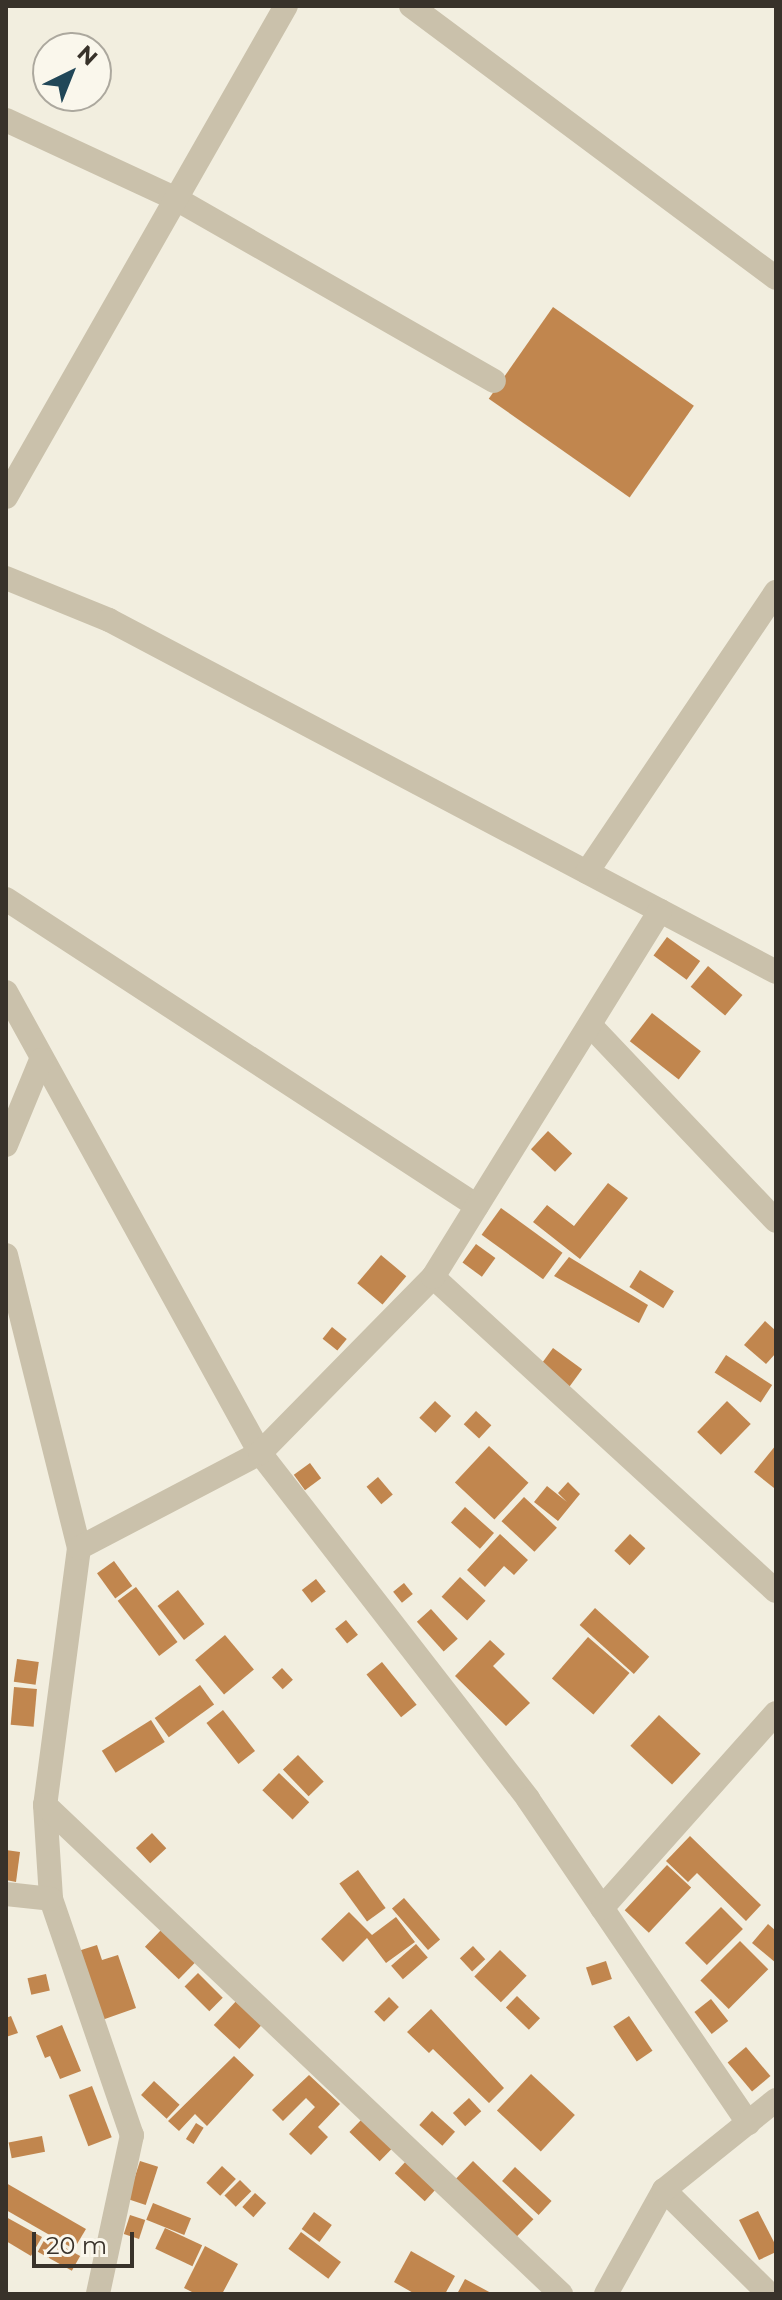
<!DOCTYPE html>
<style>
body{margin:0}
#map{position:relative;width:782px;height:2300px;overflow:hidden;background:#f2eedf;font-family:Montserrat,sans-serif}
div>[style]{position:absolute}
.building>*{inset:0;background:#c1864e;transform-origin:0 0}
.minor>*{height:24px;margin:-12px;padding:0 12px;transform-origin:12px;border-radius:12px;background:#cac1ab}
span{translate:-50% -50%;white-space:nowrap;text-align:center;line-height:1.15;-webkit-text-stroke:7px #faf7ec;paint-order:stroke}
.frame{position:absolute;inset:0;border:8px solid #38322a;pointer-events:none}
.north{position:absolute;left:32px;top:32px;width:80px;height:80px;box-sizing:border-box;background:#faf7ec;border:2px solid #aca89e;border-radius:50%;rotate:43deg;font-size:22px;font-weight:700;line-height:32px;text-align:center;color:#38322a}
.north::after{content:'';display:block;margin:auto;width:28px;height:36px;background:#214758;clip-path:polygon(50% 0,100% 100%,50% 72%,0 100%)}
.scale{position:absolute;left:32px;top:2232px;width:102px;height:36px;box-sizing:border-box;border:4px solid #38322a;border-top:0;padding-left:10px;font-size:24px;line-height:28px;white-space:nowrap;color:#38322a;-webkit-text-stroke:6px #faf7ec;paint-order:stroke}
</style>
<div id="map">
<div class="building">
<div style="left:553px;top:307px;width:172px;height:112px;rotate:35deg"></div>
<div style="left:667px;top:937px;width:41px;height:23px;rotate:36deg"></div>
<div style="left:708px;top:966px;width:45px;height:27px;rotate:40deg"></div>
<div style="left:652px;top:1013px;width:62px;height:36px;rotate:38deg"></div>
<div style="left:548px;top:1131px;width:33px;height:25px;rotate:43deg"></div>
<div style="clip-path:polygon(608px 1183px,628px 1198px,580px 1259px,533px 1222px,547px 1205px,574px 1226px)"></div>
<div style="left:501px;top:1208px;width:76px;height:33px;rotate:36deg"></div>
<div style="left:476px;top:1244px;width:24px;height:23px;rotate:36deg"></div>
<div style="left:381px;top:1255px;width:33px;height:37px;rotate:40deg"></div>
<div style="clip-path:polygon(569px 1257px,648px 1305px,639px 1323px,554px 1276px)"></div>
<div style="left:640px;top:1270px;width:40px;height:20px;rotate:32deg"></div>
<div style="clip-path:polygon(765px 1321px,776px 1331px,776px 1353px,766px 1364px,744px 1345px)"></div>
<div style="left:332px;top:1327px;width:19px;height:15px;rotate:39deg"></div>
<div style="left:553px;top:1348px;width:36px;height:22px;rotate:36deg"></div>
<div style="left:726px;top:1355px;width:55px;height:21px;rotate:33deg"></div>
<div style="left:435px;top:1401px;width:22px;height:23px;rotate:43deg"></div>
<div style="left:727px;top:1401px;width:33px;height:43px;rotate:44deg"></div>
<div style="left:476px;top:1411px;width:21px;height:18px;rotate:43deg"></div>
<div style="clip-path:polygon(776px 1445px,776px 1486px,774px 1488px,754px 1472px)"></div>
<div style="left:489px;top:1446px;width:54px;height:50px;rotate:43deg"></div>
<div style="left:310px;top:1463px;width:19px;height:20px;rotate:54deg"></div>
<div style="left:378px;top:1477px;width:23px;height:15px;rotate:50deg"></div>
<div style="clip-path:polygon(568px 1482px,580px 1494px,558px 1521px,534px 1502px,547px 1486px,567px 1502px,558px 1493px)"></div>
<div style="left:524px;top:1497px;width:45px;height:33px;rotate:43deg"></div>
<div style="left:465px;top:1507px;width:39px;height:21px;rotate:42deg"></div>
<div style="clip-path:polygon(500px 1534px,528px 1560px,514px 1575px,504px 1566px,485px 1587px,467px 1570px)"></div>
<div style="left:630px;top:1534px;width:21px;height:23px;rotate:43deg"></div>
<div style="left:114px;top:1561px;width:31px;height:21px;rotate:54deg"></div>
<div style="left:460px;top:1577px;width:35px;height:27px;rotate:43deg"></div>
<div style="left:316px;top:1579px;width:16px;height:18px;rotate:52deg"></div>
<div style="left:404px;top:1583px;width:14px;height:14px;rotate:51deg"></div>
<div style="left:136px;top:1587px;width:69px;height:23px;rotate:53deg"></div>
<div style="left:178px;top:1590px;width:43px;height:26px;rotate:52deg"></div>
<div style="left:595px;top:1608px;width:73px;height:23px;rotate:42deg"></div>
<div style="left:431px;top:1609px;width:40px;height:19px;rotate:48deg"></div>
<div style="left:346px;top:1620px;width:19px;height:14px;rotate:51deg"></div>
<div style="left:225px;top:1635px;width:45px;height:39px;rotate:50deg"></div>
<div style="left:588px;top:1637px;width:55px;height:55px;rotate:41deg"></div>
<div style="clip-path:polygon(490px 1640px,505px 1654px,493px 1666px,530px 1703px,506px 1726px,455px 1676px)"></div>
<div style="left:17px;top:1659px;width:22px;height:23px;rotate:8deg"></div>
<div style="left:382px;top:1662px;width:55px;height:20px;rotate:51deg"></div>
<div style="left:282px;top:1668px;width:16px;height:14px;rotate:47deg"></div>
<div style="left:200px;top:1685px;width:24px;height:56px;rotate:54deg"></div>
<div style="left:14px;top:1687px;width:23px;height:38px;rotate:5deg"></div>
<div style="left:223px;top:1710px;width:52px;height:21px;rotate:52deg"></div>
<div style="left:659px;top:1715px;width:57px;height:42px;rotate:43deg"></div>
<div style="left:151px;top:1720px;width:26px;height:58px;rotate:58deg"></div>
<div style="left:298px;top:1755px;width:37px;height:21px;rotate:46deg"></div>
<div style="left:279px;top:1773px;width:42px;height:24px;rotate:44deg"></div>
<div style="left:152px;top:1833px;width:21px;height:22px;rotate:47deg"></div>
<div style="clip-path:polygon(690px 1836px,761px 1905px,746px 1921px,697px 1873px,688px 1882px,666px 1861px)"></div>
<div style="clip-path:polygon(6px 1850px,20px 1852px,16px 1882px,6px 1880px)"></div>
<div style="left:667px;top:1865px;width:33px;height:62px;rotate:43deg"></div>
<div style="left:358px;top:1870px;width:47px;height:23px;rotate:54deg"></div>
<div style="left:404px;top:1898px;width:55px;height:16px;rotate:49deg"></div>
<div style="left:721px;top:1907px;width:31px;height:51px;rotate:45deg"></div>
<div style="clip-path:polygon(349px 1912px,372px 1935px,396px 1917px,415px 1942px,386px 1963px,367px 1938px,343px 1962px,321px 1939px)"></div>
<div style="clip-path:polygon(768px 1924px,776px 1931px,776px 1963px,752px 1943px)"></div>
<div style="left:163px;top:1928px;width:47px;height:26px;rotate:44deg"></div>
<div style="left:740px;top:1941px;width:40px;height:56px;rotate:45deg"></div>
<div style="left:416px;top:1944px;width:18px;height:33px;rotate:49deg"></div>
<div style="clip-path:polygon(97px 1945px,102px 1960px,118px 1955px,136px 2008px,102px 2020px,78px 1951px)"></div>
<div style="left:473px;top:1946px;width:18px;height:18px;rotate:47deg"></div>
<div style="left:500px;top:1950px;width:37px;height:37px;rotate:44deg"></div>
<div style="left:606px;top:1961px;width:19px;height:21px;rotate:72deg"></div>
<div style="left:198px;top:1973px;width:35px;height:19px;rotate:45deg"></div>
<div style="left:46px;top:1974px;width:17px;height:19px;rotate:77deg"></div>
<div style="left:517px;top:1996px;width:32px;height:16px;rotate:44deg"></div>
<div style="left:389px;top:1997px;width:14px;height:21px;rotate:45deg"></div>
<div style="left:239px;top:1998px;width:35px;height:37px;rotate:43deg"></div>
<div style="left:711px;top:1999px;width:28px;height:21px;rotate:52deg"></div>
<div style="clip-path:polygon(431px 2009px,504px 2088px,489px 2103px,433px 2049px,429px 2053px,407px 2032px)"></div>
<div style="clip-path:polygon(11px 2016px,18px 2033px,6px 2037px,6px 2018px)"></div>
<div style="left:629px;top:2016px;width:42px;height:19px;rotate:56deg"></div>
<div style="clip-path:polygon(62px 2025px,81px 2071px,60px 2079px,50px 2056px,45px 2058px,36px 2036px)"></div>
<div style="left:746px;top:2047px;width:38px;height:24px;rotate:50deg"></div>
<div style="clip-path:polygon(234px 2056px,254px 2075px,207px 2126px,195px 2114px,179px 2131px,168px 2121px)"></div>
<div style="left:531px;top:2074px;width:60px;height:50px;rotate:43deg"></div>
<div style="clip-path:polygon(309px 2075px,340px 2104px,318px 2127px,328px 2137px,311px 2155px,289px 2134px,315px 2107px,306px 2098px,283px 2121px,272px 2110px)"></div>
<div style="left:154px;top:2081px;width:35px;height:19px;rotate:43deg"></div>
<div style="left:92px;top:2086px;width:55px;height:25px;rotate:69deg"></div>
<div style="left:469px;top:2098px;width:18px;height:22px;rotate:47deg"></div>
<div style="left:432px;top:2111px;width:31px;height:19px;rotate:42deg"></div>
<div style="left:364px;top:2117px;width:42px;height:21px;rotate:44deg"></div>
<div style="left:196px;top:2123px;width:9px;height:19px;rotate:32deg"></div>
<div style="left:42px;top:2136px;width:16px;height:34px;rotate:79deg"></div>
<div style="left:407px;top:2160px;width:41px;height:18px;rotate:43deg"></div>
<div style="left:140px;top:2161px;width:19px;height:40px;rotate:18deg"></div>
<div style="left:473px;top:2161px;width:84px;height:27px;rotate:44deg"></div>
<div style="left:222px;top:2166px;width:19px;height:23px;rotate:43deg"></div>
<div style="left:515px;top:2167px;width:50px;height:19px;rotate:43deg"></div>
<div style="left:240px;top:2180px;width:16px;height:22px;rotate:45deg"></div>
<div style="clip-path:polygon(6px 2183px,86px 2229px,74px 2249px,6px 2210px)"></div>
<div style="left:255px;top:2193px;width:15px;height:19px;rotate:42deg"></div>
<div style="left:153px;top:2203px;width:41px;height:18px;rotate:22deg"></div>
<div style="clip-path:polygon(758px 2211px,776px 2246px,776px 2252px,759px 2260px,739px 2220px)"></div>
<div style="left:314px;top:2212px;width:22px;height:21px;rotate:36deg"></div>
<div style="left:130px;top:2215px;width:16px;height:20px;rotate:18deg"></div>
<div style="clip-path:polygon(6px 2217px,42px 2237px,31px 2256px,6px 2241px)"></div>
<div style="left:165px;top:2228px;width:41px;height:23px;rotate:25deg"></div>
<div style="left:301px;top:2232px;width:50px;height:21px;rotate:37deg"></div>
<div style="left:46px;top:2237px;width:39px;height:17px;rotate:29deg"></div>
<div style="clip-path:polygon(205px 2246px,238px 2264px,222px 2294px,196px 2294px,184px 2288px)"></div>
<div style="clip-path:polygon(411px 2251px,455px 2276px,445px 2294px,415px 2294px,394px 2282px)"></div>
<div style="clip-path:polygon(465px 2279px,493px 2294px,457px 2294px)"></div>
</div>
<div class="minor">
<div style="left:411px;top:6px;width:455px;rotate:36.7deg"></div>
<div style="left:6px;top:120px;width:190px;rotate:24.9deg"></div>
<div style="left:178px;top:200px;width:364px;rotate:29.8deg"></div>
<div style="left:6px;top:497px;width:565px;rotate:-60.31deg"></div>
<div style="left:6px;top:578px;width:111px;rotate:22.2deg"></div>
<div style="left:109px;top:620px;width:754px;rotate:27.82deg"></div>
<div style="left:587px;top:872px;width:338px;rotate:-56deg"></div>
<div style="left:6px;top:899px;width:562px;rotate:33.1deg"></div>
<div style="left:6px;top:992px;width:526px;rotate:61.15deg"></div>
<div style="left:260px;top:1453px;width:438px;rotate:52.2deg"></div>
<div style="left:528px;top:1799px;width:392px;rotate:55.8deg"></div>
<div style="left:590px;top:1025px;width:270px;rotate:46.5deg"></div>
<div style="left:6px;top:1145px;width:92px;rotate:-67.6deg"></div>
<div style="left:6px;top:1255px;width:302px;rotate:76deg"></div>
<div style="left:79px;top:1548px;width:259px;rotate:97.5deg"></div>
<div style="left:45px;top:1805px;width:94px;rotate:86.3deg"></div>
<div style="left:51px;top:1899px;width:250px;rotate:71.1deg"></div>
<div style="left:132px;top:2135px;width:163px;rotate:102.1deg"></div>
<div style="left:433px;top:1277px;width:465px;rotate:42.5deg"></div>
<div style="left:79px;top:1548px;width:204px;rotate:-27.7deg"></div>
<div style="left:260px;top:1453px;width:247px;rotate:-45.5deg"></div>
<div style="left:433px;top:1277px;width:431px;rotate:-58.2deg"></div>
<div style="left:45px;top:1805px;width:711px;rotate:43.46deg"></div>
<div style="left:6px;top:1894px;width:45px;rotate:6.3deg"></div>
<div style="left:602px;top:1908px;width:261px;rotate:-48.3deg"></div>
<div style="left:664px;top:2190px;width:148px;rotate:44.7deg"></div>
<div style="left:606px;top:2294px;width:119px;rotate:-60.9deg"></div>
<div style="left:664px;top:2190px;width:144px;rotate:-38.8deg"></div>
</div>
<div class="frame"></div>
<div class="north">N</div>
<div class="scale">20 m</div>
</div>
